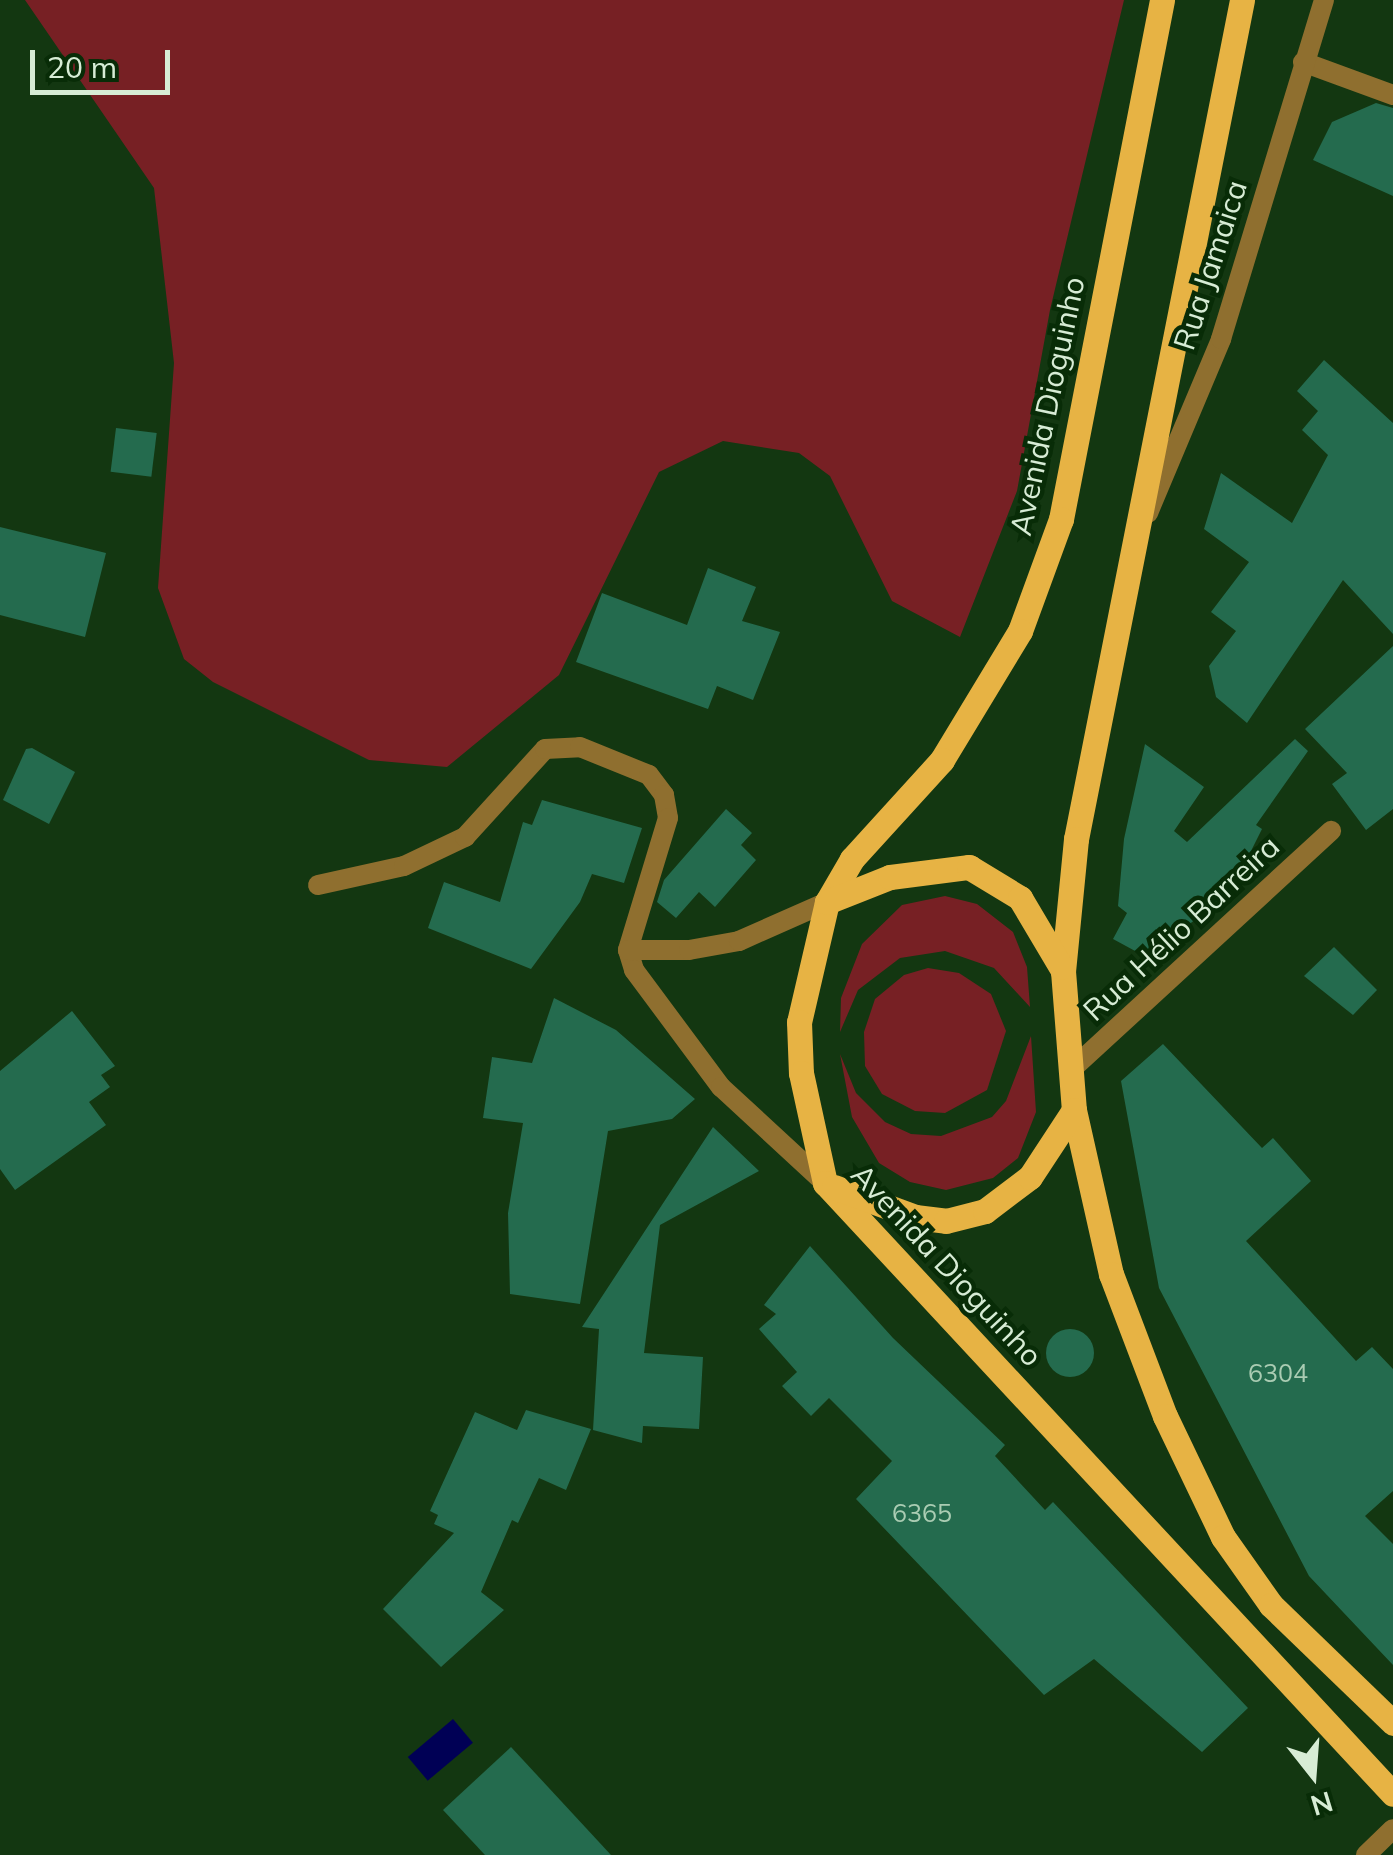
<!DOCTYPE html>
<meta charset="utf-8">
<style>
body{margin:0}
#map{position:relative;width:1393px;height:1855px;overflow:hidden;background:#133711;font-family:Mulish,sans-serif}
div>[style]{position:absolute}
.green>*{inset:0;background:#772024}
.water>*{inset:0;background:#005;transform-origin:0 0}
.building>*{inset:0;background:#246b4e;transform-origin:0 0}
.round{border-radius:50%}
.street>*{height:20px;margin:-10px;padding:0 10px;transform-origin:10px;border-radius:10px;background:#8f6f2f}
.primary>*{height:25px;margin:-12.5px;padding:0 12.5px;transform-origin:12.5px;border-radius:12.5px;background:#e7b344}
span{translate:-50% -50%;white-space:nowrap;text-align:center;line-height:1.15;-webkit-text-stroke:9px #082c07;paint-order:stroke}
.number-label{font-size:25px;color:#aaccb3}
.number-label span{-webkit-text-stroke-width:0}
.street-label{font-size:30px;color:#d7ecd5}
.north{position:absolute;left:1263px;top:1725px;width:100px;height:100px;-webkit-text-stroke:8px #082c07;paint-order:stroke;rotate:163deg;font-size:28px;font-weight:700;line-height:40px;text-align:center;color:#d7ecd5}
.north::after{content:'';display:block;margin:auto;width:35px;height:45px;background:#d7ecd5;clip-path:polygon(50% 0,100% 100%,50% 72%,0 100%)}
.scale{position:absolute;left:30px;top:50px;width:140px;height:45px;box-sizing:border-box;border:5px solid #d7ecd5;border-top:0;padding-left:12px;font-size:30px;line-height:35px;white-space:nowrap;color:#d7ecd5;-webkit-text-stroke:8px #082c07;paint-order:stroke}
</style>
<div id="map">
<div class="green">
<div style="clip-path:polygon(25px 0,1124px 0,1050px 310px,1017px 491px,960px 637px,892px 601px,830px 476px,799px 453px,723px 441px,659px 472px,559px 675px,447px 767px,369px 760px,213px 682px,184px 659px,158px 588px,174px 363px,154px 188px)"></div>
<div style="clip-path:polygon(945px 896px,977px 904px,1013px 932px,1027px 967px,1030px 1007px,994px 968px,945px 951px,900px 958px,858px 990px,840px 1032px,841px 998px,862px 944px,902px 905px)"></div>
<div style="clip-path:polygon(928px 968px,959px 973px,991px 994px,1006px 1031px,987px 1090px,945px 1113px,915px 1111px,882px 1094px,865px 1066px,864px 1032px,875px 999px,904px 975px)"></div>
<div style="clip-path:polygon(1031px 1036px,1036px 1112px,1018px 1158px,993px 1178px,946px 1190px,910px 1182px,879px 1163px,852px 1117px,840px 1054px,856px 1093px,885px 1122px,911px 1134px,941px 1136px,992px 1117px,1006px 1101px)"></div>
</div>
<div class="water">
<div style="left:453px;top:1719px;width:31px;height:59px;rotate:50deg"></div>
</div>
<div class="building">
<div style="clip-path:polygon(1376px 103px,1393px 108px,1393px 196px,1313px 160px,1332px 122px)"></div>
<div style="clip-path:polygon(1324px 360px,1393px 423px,1393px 634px,1343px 580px,1247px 723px,1216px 697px,1209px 666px,1236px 631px,1211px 612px,1249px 562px,1204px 529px,1221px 473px,1292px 523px,1328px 455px,1302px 430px,1318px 411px,1297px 391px)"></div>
<div style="left:116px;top:428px;width:41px;height:44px;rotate:7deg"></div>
<div style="clip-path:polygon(0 527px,106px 553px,85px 637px,0 615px)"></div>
<div style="clip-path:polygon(708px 568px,756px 587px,742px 621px,780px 632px,753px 700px,717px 686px,708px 709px,576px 662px,602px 593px,687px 625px)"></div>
<div style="clip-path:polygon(1393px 646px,1393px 809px,1366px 830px,1332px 784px,1347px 773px,1305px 729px)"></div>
<div style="clip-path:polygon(1295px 739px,1308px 751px,1256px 825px,1262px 829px,1231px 891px,1157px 950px,1137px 952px,1113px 939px,1127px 913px,1118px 906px,1124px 839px,1145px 744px,1204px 787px,1174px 831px,1187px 842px)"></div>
<div style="clip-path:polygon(32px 748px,75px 772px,49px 824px,3px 800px,26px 749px)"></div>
<div style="clip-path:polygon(542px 800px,642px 828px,624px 883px,592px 874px,580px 902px,531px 969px,428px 928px,444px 882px,500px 902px,523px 822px,532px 825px)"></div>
<div style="clip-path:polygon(726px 809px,752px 833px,741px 845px,756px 860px,715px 907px,699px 892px,676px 918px,657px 902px,664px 880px)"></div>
<div style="clip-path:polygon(1334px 947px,1377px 990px,1353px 1015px,1304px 976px)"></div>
<div style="clip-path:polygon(554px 998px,616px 1030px,695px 1099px,672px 1119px,608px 1131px,580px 1304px,510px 1294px,508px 1213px,523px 1123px,483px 1118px,492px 1057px,532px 1063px)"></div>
<div style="clip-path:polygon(72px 1011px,115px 1066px,101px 1075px,110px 1087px,89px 1102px,106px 1125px,15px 1190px,0 1169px,0 1071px)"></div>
<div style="clip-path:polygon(1163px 1044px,1262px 1148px,1273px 1138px,1311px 1181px,1246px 1241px,1356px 1361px,1372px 1347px,1393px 1369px,1393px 1491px,1365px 1516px,1393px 1544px,1393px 1665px,1309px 1576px,1159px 1288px,1121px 1081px)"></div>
<div style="clip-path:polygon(713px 1127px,759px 1171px,660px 1225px,644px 1353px,703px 1357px,699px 1429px,643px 1426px,642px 1443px,593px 1430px,599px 1329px,582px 1327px)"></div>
<div style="clip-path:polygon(810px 1246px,893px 1338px,1005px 1445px,995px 1456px,1045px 1510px,1053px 1502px,1248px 1708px,1202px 1752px,1094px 1659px,1044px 1695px,856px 1499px,892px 1461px,829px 1398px,811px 1416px,782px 1386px,797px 1372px,759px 1329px,776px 1314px,764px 1305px)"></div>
<div class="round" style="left:1046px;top:1329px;width:48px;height:48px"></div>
<div style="clip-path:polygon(526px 1410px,591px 1429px,566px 1490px,539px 1478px,518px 1523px,512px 1520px,481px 1592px,504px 1610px,441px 1667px,383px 1609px,454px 1533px,434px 1524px,438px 1515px,430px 1511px,475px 1412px,517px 1430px)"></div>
<div style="clip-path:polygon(511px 1747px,611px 1855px,485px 1855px,443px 1810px)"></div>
</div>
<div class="street">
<div style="left:1303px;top:62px;width:96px;rotate:20.1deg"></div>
<div style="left:1148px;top:513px;width:189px;rotate:-67.2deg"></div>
<div style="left:1221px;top:339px;width:354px;rotate:-73.1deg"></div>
<div style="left:318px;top:885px;width:88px;rotate:-12.5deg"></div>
<div style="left:404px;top:866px;width:68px;rotate:-25.4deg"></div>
<div style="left:465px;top:837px;width:119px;rotate:-47.7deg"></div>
<div style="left:545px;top:749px;width:35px;rotate:-3deg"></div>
<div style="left:580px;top:747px;width:74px;rotate:22.1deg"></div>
<div style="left:649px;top:775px;width:25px;rotate:53deg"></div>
<div style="left:664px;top:795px;width:23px;rotate:80deg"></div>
<div style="left:668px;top:818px;width:138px;rotate:106.9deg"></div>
<div style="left:628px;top:950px;width:21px;rotate:73deg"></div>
<div style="left:634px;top:970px;width:146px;rotate:53.4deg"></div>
<div style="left:721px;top:1087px;width:142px;rotate:42.7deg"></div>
<div style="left:628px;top:950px;width:61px"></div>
<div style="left:689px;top:950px;width:51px;rotate:-10.2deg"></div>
<div style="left:739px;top:941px;width:96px;rotate:-23.9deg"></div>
<div style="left:1072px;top:1069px;width:352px;rotate:-42.6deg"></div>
<div style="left:1366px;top:1855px;width:37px;rotate:-44deg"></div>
</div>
<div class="primary">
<div style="left:1162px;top:0;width:529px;rotate:101.01deg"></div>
<div style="left:1061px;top:519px;width:119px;rotate:110.1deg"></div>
<div style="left:1020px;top:631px;width:151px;rotate:121.2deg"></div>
<div style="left:942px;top:760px;width:134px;rotate:132.3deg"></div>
<div style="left:852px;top:859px;width:50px;rotate:120.2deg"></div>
<div style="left:827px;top:902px;width:123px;rotate:103.1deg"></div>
<div style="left:799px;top:1022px;width:51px;rotate:87.8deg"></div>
<div style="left:801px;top:1073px;width:113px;rotate:77.7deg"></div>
<div style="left:825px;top:1183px;width:834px;rotate:47.09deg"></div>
<div style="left:1242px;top:0;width:855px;rotate:101.19deg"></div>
<div style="left:1076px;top:839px;width:133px;rotate:95.6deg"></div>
<div style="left:1063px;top:971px;width:139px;rotate:85.5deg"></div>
<div style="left:1074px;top:1110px;width:168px;rotate:77.3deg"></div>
<div style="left:1111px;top:1274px;width:152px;rotate:69.2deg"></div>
<div style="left:1165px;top:1416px;width:134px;rotate:64.4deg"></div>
<div style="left:1223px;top:1537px;width:83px;rotate:54.8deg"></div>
<div style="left:1271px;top:1605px;width:170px;rotate:44deg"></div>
<div style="left:827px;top:902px;width:68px;rotate:-21.6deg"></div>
<div style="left:890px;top:877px;width:80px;rotate:-7.2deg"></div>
<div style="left:969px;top:867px;width:60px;rotate:31.3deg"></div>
<div style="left:1020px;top:898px;width:80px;rotate:59.3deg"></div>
<div style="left:834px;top:1187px;width:86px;rotate:20.3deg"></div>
<div style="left:915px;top:1217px;width:31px;rotate:7deg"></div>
<div style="left:946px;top:1221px;width:40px;rotate:-14.4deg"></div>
<div style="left:985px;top:1211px;width:56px;rotate:-37.1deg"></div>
<div style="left:1030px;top:1177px;width:80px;rotate:-56.7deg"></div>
</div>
<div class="number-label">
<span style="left:1278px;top:1373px">6304</span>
<span style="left:922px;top:1513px">6365</span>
</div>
<div class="street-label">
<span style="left:1210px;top:265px;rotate:-72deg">Rua Jamaica</span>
<span style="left:1047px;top:406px;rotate:-78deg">Avenida Dioguinho</span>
<span style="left:1181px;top:928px;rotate:-43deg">Rua Hélio Barreira</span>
<span style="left:947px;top:1265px;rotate:47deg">Avenida Dioguinho</span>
</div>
<div class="north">N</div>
<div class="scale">20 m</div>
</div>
